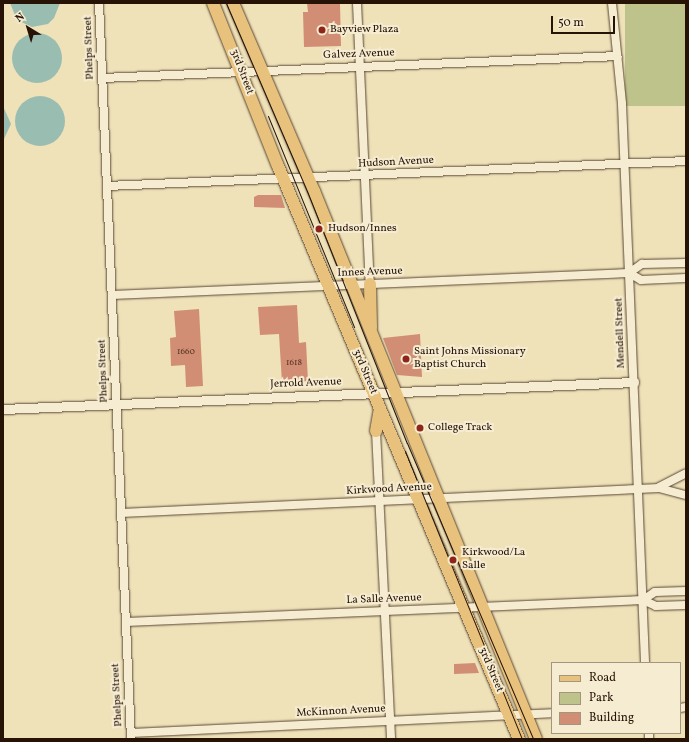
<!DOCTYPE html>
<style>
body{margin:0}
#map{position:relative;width:689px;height:742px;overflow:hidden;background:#efe2b9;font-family:Vollkorn,serif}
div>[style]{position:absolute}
.green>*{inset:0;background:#bec28b;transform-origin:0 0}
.water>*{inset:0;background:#9abdb1}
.round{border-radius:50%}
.building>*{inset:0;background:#d18e75}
.roads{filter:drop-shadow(0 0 1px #594733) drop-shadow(0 0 1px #594733)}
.minor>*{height:8px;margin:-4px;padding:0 4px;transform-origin:4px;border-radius:4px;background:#f5ecd2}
.tertiary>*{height:9px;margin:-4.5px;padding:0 4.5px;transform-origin:4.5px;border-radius:4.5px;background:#f5ecd2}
.primary>*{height:12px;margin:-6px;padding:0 6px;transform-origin:6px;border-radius:6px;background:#e8c17c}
.tram>*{height:1px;margin:-0.5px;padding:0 0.5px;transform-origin:0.5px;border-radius:0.5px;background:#271306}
.dots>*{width:11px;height:11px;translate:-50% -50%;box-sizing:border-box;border:2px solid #f5ecd2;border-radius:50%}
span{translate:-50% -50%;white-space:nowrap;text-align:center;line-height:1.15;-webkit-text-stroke:4px #f5ecd2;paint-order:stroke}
.number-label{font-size:9px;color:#523222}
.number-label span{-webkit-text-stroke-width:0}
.poi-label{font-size:11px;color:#271306}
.left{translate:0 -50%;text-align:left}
.street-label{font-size:11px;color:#271306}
.frame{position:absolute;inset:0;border:4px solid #271306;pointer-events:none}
.legend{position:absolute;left:551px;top:662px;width:130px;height:72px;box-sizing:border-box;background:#f5ecd2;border:1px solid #a39580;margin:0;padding:5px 7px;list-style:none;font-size:12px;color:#271306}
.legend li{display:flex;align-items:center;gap:8px;height:20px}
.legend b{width:20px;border:1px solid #a39580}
.north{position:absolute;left:8px;top:8px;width:40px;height:40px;-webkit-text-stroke:3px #f5ecd2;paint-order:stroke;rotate:322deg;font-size:11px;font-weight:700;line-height:16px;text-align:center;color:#271306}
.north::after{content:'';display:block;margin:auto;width:14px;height:18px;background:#271306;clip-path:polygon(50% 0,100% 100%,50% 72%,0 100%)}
.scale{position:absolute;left:551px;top:16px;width:64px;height:18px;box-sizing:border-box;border:2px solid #271306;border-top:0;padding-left:5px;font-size:12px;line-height:14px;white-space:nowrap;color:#271306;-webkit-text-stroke:3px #f5ecd2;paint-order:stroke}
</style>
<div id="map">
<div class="green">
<div style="left:686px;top:3px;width:103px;height:61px;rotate:90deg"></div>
</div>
<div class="water">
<div style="clip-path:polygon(10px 3px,60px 3px,54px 18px,48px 24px,32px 27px,17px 20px)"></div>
<div class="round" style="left:12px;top:33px;width:50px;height:50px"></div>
<div class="round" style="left:15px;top:96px;width:50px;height:50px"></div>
<div style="clip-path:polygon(3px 106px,11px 124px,3px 141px)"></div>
</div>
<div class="building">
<div style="clip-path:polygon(307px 3px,340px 3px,341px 46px,304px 47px,303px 12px,308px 12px)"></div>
<div style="clip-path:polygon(258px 195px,281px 195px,285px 208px,254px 207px,254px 197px)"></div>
<div style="clip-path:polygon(297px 305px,299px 343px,306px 342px,308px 381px,282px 383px,279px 334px,260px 335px,258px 307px)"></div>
<div style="clip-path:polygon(199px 309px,203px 386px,186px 387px,185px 365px,171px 366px,170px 338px,176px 337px,174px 311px)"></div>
<div style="clip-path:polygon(420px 334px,422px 377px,397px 375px,383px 338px)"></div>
<div style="clip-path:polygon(475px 663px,479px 673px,454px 674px,454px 664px)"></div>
</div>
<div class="roads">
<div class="minor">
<div style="left:99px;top:3px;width:737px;rotate:87.51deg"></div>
<div style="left:357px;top:3px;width:281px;rotate:87.4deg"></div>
<div style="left:612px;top:3px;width:101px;rotate:84.3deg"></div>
<div style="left:622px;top:104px;width:559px;rotate:87.64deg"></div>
<div style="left:102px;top:78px;width:516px;rotate:-2.44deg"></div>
<div style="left:107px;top:186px;width:580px;rotate:-2.47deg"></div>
<div style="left:629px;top:273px;width:14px;rotate:30deg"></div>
<div style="left:641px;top:280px;width:45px;rotate:-2.5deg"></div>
<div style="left:112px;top:295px;width:517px;rotate:-2.44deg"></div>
<div style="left:629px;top:273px;width:16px;rotate:-35deg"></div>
<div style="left:642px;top:264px;width:44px;rotate:-1.3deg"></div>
<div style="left:376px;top:431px;width:308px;rotate:87.2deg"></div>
<div style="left:659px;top:487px;width:30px;rotate:-27deg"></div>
<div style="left:121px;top:513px;width:539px;rotate:-2.66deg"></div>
<div style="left:659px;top:488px;width:28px;rotate:15deg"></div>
<div style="left:643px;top:600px;width:14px;rotate:-34deg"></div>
<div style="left:655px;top:592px;width:31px;rotate:-2deg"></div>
<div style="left:126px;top:622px;width:517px;rotate:-2.44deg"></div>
<div style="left:643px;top:600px;width:14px;rotate:25deg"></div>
<div style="left:656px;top:606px;width:30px;rotate:-2deg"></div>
<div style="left:680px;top:708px;width:6px;rotate:-9deg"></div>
<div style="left:131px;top:733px;width:421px;rotate:-2.7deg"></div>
<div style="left:649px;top:733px;width:6px;rotate:90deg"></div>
</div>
<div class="tertiary">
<div style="left:3px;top:409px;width:632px;rotate:-2.45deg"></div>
</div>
<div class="primary">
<div style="left:213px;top:3px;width:175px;rotate:68.3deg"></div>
<div style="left:278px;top:166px;width:622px;rotate:67.19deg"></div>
<div style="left:233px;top:3px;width:205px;rotate:66.7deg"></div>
<div style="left:314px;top:191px;width:591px;rotate:67.95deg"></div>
<div style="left:370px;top:284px;width:44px;rotate:88.7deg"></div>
<div style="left:376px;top:431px;width:23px;rotate:-80deg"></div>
</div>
</div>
<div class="tram">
<div style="left:226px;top:3px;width:205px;rotate:66.7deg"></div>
<div style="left:307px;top:191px;width:271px;rotate:68.4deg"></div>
<div style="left:407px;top:443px;width:322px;rotate:66.9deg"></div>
<div style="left:268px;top:116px;width:228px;rotate:67.8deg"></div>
<div style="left:405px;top:451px;width:311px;rotate:67.9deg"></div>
</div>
<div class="dots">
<div style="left:322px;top:30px;background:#8f2418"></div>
<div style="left:319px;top:229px;background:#8f2418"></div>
<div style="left:406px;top:359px;background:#8f2418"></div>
<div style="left:420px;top:428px;background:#8f2418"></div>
<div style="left:453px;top:560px;background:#8f2418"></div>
</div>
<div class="number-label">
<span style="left:186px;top:352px">1660</span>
<span style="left:294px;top:363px">1618</span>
</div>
<div class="poi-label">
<span class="left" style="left:330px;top:30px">Bayview Plaza</span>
<span class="left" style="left:328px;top:229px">Hudson/Innes</span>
<span class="left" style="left:414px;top:359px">Saint Johns Missionary<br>Baptist Church</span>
<span class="left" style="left:428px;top:428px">College Track</span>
<span class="left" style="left:462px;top:560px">Kirkwood/La<br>Salle</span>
</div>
<div class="street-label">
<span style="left:90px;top:48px;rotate:-92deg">Phelps Street</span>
<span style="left:359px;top:55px;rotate:-2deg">Galvez Avenue</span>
<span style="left:241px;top:72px;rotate:69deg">3rd Street</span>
<span style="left:396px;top:163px;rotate:-3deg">Hudson Avenue</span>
<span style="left:370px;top:273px;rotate:-2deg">Innes Avenue</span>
<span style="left:621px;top:333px;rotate:-92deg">Mendell Street</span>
<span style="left:104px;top:371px;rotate:-92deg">Phelps Street</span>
<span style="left:364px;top:372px;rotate:67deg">3rd Street</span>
<span style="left:306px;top:384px;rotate:-2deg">Jerrold Avenue</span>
<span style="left:389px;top:490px;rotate:-3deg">Kirkwood Avenue</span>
<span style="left:384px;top:600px;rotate:-2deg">La Salle Avenue</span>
<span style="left:490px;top:670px;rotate:67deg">3rd Street</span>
<span style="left:118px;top:695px;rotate:-93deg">Phelps Street</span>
<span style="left:341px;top:712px;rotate:-3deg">McKinnon Avenue</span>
</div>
<div class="frame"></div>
<ul class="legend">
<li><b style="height:5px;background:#e8c17c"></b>Road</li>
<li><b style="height:11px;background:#bec28b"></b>Park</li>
<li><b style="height:11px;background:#d18e75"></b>Building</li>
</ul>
<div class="north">N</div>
<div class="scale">50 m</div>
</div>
